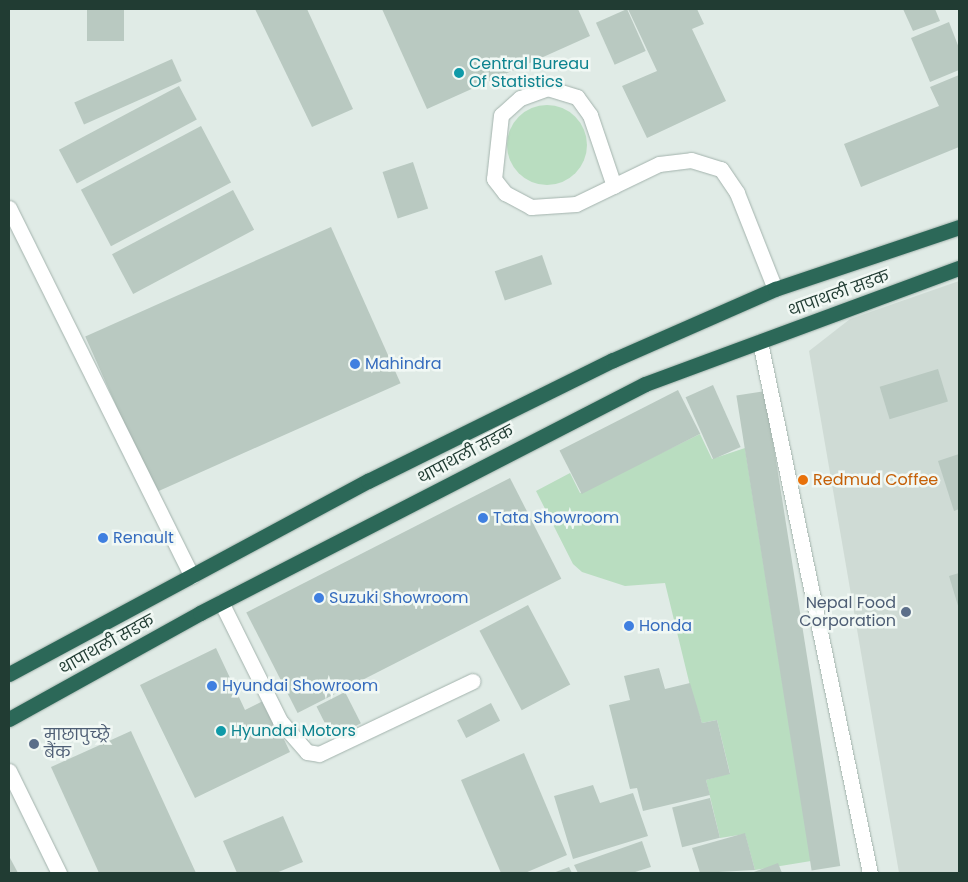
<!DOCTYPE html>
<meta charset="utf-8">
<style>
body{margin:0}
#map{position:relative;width:968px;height:882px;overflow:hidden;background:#e0ebe6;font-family:Poppins,"Noto Sans Devanagari",sans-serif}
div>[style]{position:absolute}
.built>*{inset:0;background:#cfdbd5}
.green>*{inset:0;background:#b9ddc0}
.round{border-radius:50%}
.building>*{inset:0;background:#b9c9c1;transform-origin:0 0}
.roads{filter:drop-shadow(0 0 1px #a3b3ad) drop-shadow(0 0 1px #a3b3ad)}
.lane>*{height:15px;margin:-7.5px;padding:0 7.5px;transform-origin:7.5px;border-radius:7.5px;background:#fff}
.street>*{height:15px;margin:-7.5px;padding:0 7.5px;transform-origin:7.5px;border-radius:7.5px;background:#fff}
.highway>*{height:15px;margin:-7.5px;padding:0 7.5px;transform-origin:7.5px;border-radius:7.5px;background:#2c6858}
.dots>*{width:14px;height:14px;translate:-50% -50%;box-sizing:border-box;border:2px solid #f1f8f4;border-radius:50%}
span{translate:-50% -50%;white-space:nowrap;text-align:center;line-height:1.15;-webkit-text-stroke:5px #f1f8f4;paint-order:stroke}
.culture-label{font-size:16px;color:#0d838f}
.left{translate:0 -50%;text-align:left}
.street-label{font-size:16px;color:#213c33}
.shop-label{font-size:16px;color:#366cbe}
.food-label{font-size:16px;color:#c56008}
.service-label{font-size:16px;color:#4e5e75}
.right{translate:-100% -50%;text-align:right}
.frame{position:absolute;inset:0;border:10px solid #213c33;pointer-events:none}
</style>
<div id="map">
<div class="built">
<div style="clip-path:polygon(959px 281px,959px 873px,899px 873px,809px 351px,850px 319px)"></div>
</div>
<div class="green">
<div class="round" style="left:507px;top:105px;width:80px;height:80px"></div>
<div style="clip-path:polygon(700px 434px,712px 459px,745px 448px,811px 861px,755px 870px,745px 834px,720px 838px,706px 780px,730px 773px,717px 720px,702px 723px,693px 698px,665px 583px,625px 586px,582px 572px,573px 564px,536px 491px,570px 473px,580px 493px)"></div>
</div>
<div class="building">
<div style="clip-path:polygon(255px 9px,307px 9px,353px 109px,312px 127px)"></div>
<div style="clip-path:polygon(382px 9px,578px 9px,590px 36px,427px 109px)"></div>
<div style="left:627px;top:9px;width:46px;height:34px;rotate:66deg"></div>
<div style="clip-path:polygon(628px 9px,697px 9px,704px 24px,692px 29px,726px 101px,647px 138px,622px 86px,657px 71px)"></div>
<div style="clip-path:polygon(903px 9px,935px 9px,940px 21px,913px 31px)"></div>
<div style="left:87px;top:10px;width:37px;height:31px"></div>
<div style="clip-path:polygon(949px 22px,959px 48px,959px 70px,930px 82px,911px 38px)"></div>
<div style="left:172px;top:59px;width:24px;height:107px;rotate:66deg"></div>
<div style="clip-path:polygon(959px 75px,959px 147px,861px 187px,844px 144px,939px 106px,930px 87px)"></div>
<div style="left:179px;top:86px;width:38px;height:136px;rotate:62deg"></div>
<div style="left:201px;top:126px;width:64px;height:136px;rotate:62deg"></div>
<div style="left:413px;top:162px;width:49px;height:32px;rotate:72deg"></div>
<div style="left:233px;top:190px;width:45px;height:137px;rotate:62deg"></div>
<div style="left:331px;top:227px;width:171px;height:269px;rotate:66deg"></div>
<div style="left:542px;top:255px;width:31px;height:50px;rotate:71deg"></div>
<div style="left:938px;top:369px;width:34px;height:61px;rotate:73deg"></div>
<div style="left:713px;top:385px;width:68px;height:30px;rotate:66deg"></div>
<div style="left:678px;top:390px;width:49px;height:133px;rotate:63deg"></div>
<div style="left:765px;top:391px;width:481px;height:29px;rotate:81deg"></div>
<div style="clip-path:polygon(959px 454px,959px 509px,954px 511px,938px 461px)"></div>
<div style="left:510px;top:478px;width:113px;height:296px;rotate:63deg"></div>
<div style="clip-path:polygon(959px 573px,959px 609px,949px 576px)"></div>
<div style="left:528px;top:605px;width:90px;height:55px;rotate:62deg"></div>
<div style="clip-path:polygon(216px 648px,245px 710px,265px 700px,290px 752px,195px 798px,140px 685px)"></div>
<div style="clip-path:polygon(659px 668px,665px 689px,690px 683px,702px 723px,717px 720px,730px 774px,706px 780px,710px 795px,643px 811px,637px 788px,630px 789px,609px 705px,630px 700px,624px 676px)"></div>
<div style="left:345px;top:692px;width:35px;height:32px;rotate:63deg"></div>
<div style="left:491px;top:703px;width:20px;height:38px;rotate:63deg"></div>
<div style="clip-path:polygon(131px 731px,196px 873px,99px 873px,51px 767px)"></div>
<div style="clip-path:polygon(524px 753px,567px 855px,525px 873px,501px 873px,461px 780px)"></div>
<div style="clip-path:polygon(593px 785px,600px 803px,633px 793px,648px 836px,573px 859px,554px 796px)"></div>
<div style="left:710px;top:798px;width:41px;height:39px;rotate:76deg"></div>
<div style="clip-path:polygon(283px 816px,303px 862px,276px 873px,237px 873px,223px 841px)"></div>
<div style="clip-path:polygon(745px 833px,755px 870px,700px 873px,692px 848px)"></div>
<div style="clip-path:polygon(642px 841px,651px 867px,632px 873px,578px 873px,574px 865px)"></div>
<div style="clip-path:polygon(9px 856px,18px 873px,9px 873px)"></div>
<div style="clip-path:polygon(778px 863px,782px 873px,751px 873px)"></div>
<div style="clip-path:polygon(569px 867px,572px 873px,553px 873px)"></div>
</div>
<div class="roads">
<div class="lane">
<div style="left:614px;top:186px;width:75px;rotate:-108.7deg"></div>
<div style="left:590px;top:115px;width:22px;rotate:-126deg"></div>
<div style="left:577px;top:97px;width:30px;rotate:-163deg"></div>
<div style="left:548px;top:88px;width:30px;rotate:160deg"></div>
<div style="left:520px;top:98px;width:25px;rotate:138deg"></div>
<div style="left:501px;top:115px;width:64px;rotate:96.2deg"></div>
<div style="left:494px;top:179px;width:18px;rotate:52deg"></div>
<div style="left:505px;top:193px;width:30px;rotate:28deg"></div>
<div style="left:531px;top:207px;width:45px;rotate:-3.8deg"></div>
<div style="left:576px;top:204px;width:92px;rotate:-25.7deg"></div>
<div style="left:659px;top:164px;width:32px;rotate:-7deg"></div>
<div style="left:691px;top:160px;width:31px;rotate:17deg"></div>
<div style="left:721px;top:169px;width:29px;rotate:56deg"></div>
<div style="left:737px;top:193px;width:103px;rotate:68.4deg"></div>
<div style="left:760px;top:342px;width:542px;rotate:78.3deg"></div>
<div style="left:221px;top:602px;width:133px;rotate:63.6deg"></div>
<div style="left:280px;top:721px;width:41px;rotate:48.9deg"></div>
<div style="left:307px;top:752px;width:12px;rotate:9deg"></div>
<div style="left:319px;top:754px;width:170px;rotate:-25.4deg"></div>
<div style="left:9px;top:771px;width:114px;rotate:63.9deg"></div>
</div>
<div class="street">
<div style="left:9px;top:208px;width:411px;rotate:63.6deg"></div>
</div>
<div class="highway">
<div style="left:9px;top:674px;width:408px;rotate:-28.3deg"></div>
<div style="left:368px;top:481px;width:273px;rotate:-26.3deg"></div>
<div style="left:613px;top:360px;width:177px;rotate:-23.7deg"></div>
<div style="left:775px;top:289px;width:194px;rotate:-18.6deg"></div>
<div style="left:9px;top:719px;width:218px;rotate:-29deg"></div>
<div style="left:200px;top:613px;width:500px;rotate:-27.23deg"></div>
<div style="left:645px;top:384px;width:335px;rotate:-20.3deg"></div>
</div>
</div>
<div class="dots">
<div style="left:459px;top:73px;background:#0f9aa8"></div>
<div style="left:355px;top:364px;background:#3f7fe0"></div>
<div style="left:803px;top:480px;background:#e8710a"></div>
<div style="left:483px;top:518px;background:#3f7fe0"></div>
<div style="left:103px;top:538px;background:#3f7fe0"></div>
<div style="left:319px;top:598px;background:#3f7fe0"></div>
<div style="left:906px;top:612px;background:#5c6f8a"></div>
<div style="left:629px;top:626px;background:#3f7fe0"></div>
<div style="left:212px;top:686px;background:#3f7fe0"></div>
<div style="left:221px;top:731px;background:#0f9aa8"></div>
<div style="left:34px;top:744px;background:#5c6f8a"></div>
</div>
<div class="culture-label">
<span class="left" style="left:469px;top:73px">Central Bureau<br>Of Statistics</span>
<span class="left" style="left:231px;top:731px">Hyundai Motors</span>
</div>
<div class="street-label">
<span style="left:839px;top:294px;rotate:-20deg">थापाथली सडक</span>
<span style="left:466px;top:455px;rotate:-28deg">थापाथली सडक</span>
<span style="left:107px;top:645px;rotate:-29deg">थापाथली सडक</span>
</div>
<div class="shop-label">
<span class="left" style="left:365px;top:364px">Mahindra</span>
<span class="left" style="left:493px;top:518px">Tata Showroom</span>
<span class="left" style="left:113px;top:538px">Renault</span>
<span class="left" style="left:329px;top:598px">Suzuki Showroom</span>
<span class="left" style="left:639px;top:626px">Honda</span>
<span class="left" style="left:222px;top:686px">Hyundai Showroom</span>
</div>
<div class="food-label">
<span class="left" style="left:813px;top:480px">Redmud Coffee</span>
</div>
<div class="service-label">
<span class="right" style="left:896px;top:612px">Nepal Food<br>Corporation</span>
<span class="left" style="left:44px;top:744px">माछापुच्छ्रे<br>बैंक</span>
</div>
<div class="frame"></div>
</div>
